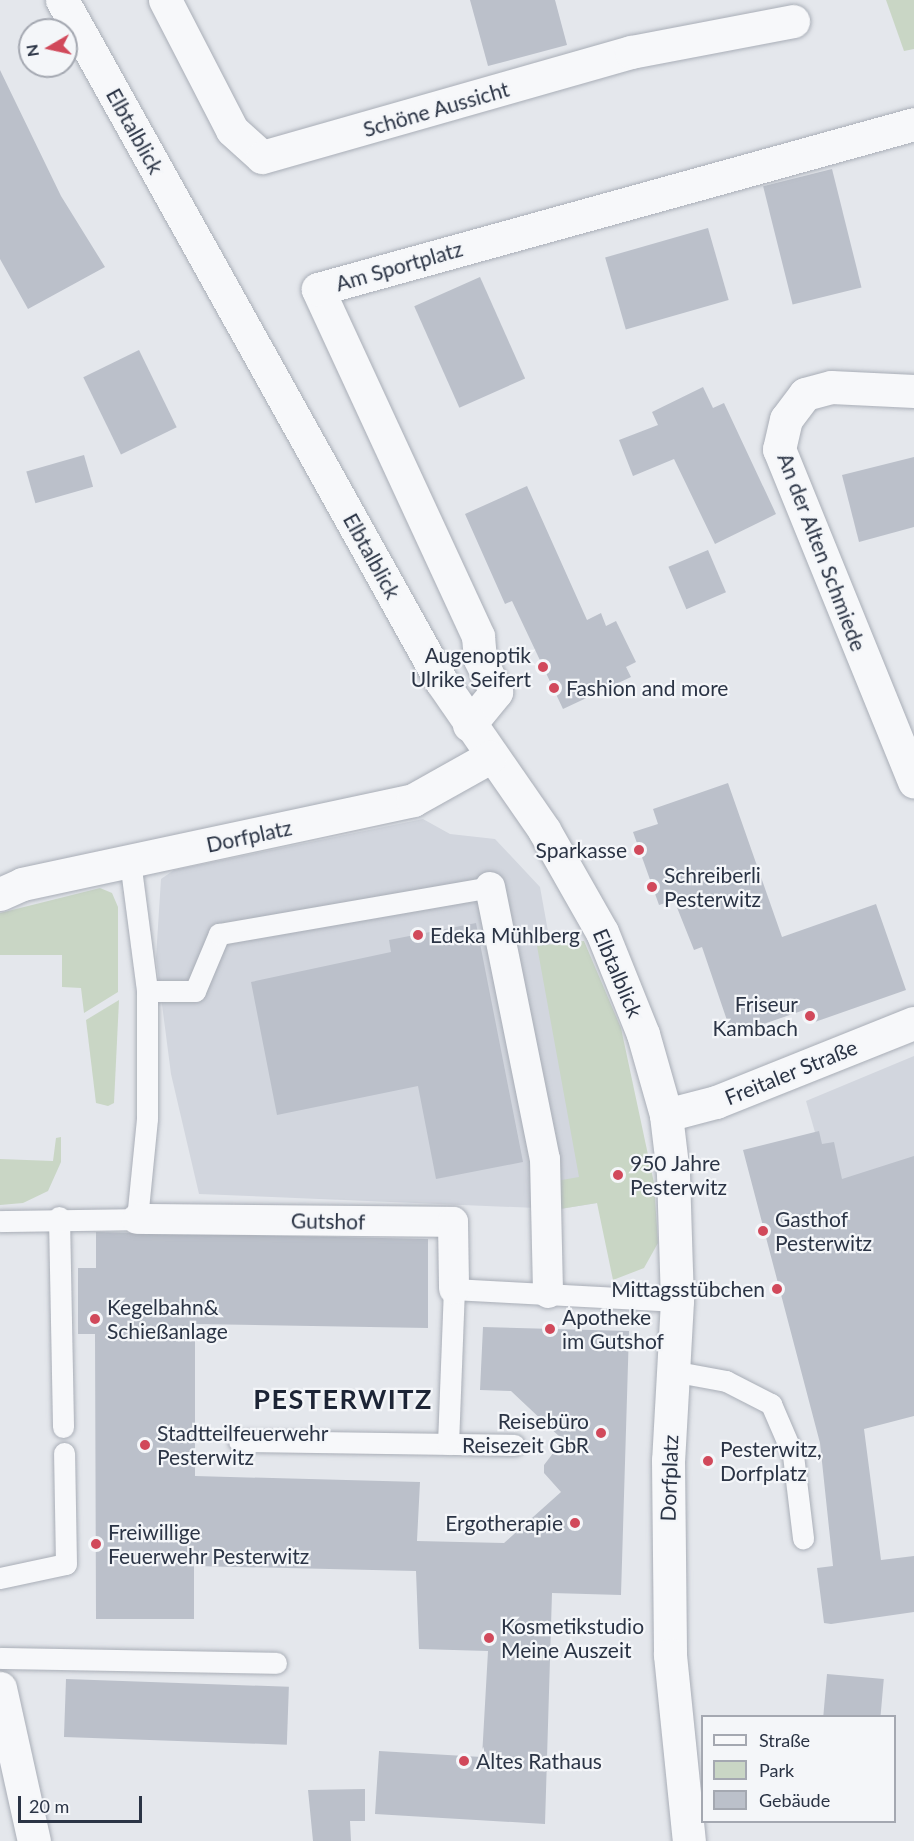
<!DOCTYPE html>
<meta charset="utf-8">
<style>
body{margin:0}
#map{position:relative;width:914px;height:1841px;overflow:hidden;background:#e4e7ec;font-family:Lato,sans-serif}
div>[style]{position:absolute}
.built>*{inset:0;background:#d2d6de}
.green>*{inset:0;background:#c9d6c5}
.building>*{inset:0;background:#bbc0ca;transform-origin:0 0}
.roads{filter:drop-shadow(0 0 2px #a9aeb7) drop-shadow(0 0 2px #a9aeb7)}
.service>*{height:21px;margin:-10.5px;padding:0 10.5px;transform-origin:10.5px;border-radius:10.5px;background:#f7f8fa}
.pedestrian>*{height:30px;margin:-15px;padding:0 15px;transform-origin:15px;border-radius:15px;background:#f7f8fa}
.minor>*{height:33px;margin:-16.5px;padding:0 16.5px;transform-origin:16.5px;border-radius:16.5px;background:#f7f8fa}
.tertiary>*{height:33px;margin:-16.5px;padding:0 16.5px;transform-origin:16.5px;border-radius:16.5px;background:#f7f8fa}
.dots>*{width:16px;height:16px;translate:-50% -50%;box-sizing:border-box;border:3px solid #f4f6f9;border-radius:50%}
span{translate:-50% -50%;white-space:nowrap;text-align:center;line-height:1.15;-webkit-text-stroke:4.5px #f4f6f9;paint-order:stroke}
.street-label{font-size:21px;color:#2b3445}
.poi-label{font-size:21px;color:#2b3445}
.right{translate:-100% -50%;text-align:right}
.left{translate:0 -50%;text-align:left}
.district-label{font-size:27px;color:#1d2536;font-weight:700;letter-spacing:1.5px}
.legend{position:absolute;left:701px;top:1715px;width:195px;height:108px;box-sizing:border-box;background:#f4f6f9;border:2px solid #a4a8b1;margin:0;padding:8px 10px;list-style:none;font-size:18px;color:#2b3445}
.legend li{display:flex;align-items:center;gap:12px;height:30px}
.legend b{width:30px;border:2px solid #a4a8b1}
.north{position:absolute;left:18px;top:18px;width:60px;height:60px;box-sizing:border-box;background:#f4f6f9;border:2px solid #a4a8b1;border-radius:50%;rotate:261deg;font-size:16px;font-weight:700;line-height:24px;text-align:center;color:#2b3445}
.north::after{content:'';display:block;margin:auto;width:21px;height:27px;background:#d1495b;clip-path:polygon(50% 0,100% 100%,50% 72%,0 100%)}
.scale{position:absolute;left:18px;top:1796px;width:124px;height:27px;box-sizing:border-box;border:3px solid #2b3445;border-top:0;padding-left:8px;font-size:18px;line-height:21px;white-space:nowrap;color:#2b3445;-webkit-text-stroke:4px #f4f6f9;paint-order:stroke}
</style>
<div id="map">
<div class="built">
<div style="clip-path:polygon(423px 819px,450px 834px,495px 839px,540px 887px,597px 1203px,560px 1209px,199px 1194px,171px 1074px,156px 958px,161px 879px,174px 870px)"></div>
<div style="clip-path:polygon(914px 1056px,914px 1284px,847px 1244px,806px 1101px)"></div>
</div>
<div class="green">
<div style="clip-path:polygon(886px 0,914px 0,914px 49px,904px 51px)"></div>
<div style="clip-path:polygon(100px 888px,112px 893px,118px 907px,118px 992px,84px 1013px,81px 988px,62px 987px,62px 955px,0 955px,0 913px)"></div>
<div style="clip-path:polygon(584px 941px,621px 1028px,654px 1183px,658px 1243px,644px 1268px,613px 1280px,597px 1203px,560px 1209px,556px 1181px,579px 1177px,537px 946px)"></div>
<div style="clip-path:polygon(119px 1000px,114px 1103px,108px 1106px,96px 1103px,86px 1020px)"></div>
<div style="clip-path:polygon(61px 1137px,61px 1162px,48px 1191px,23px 1203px,0 1205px,0 1159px,53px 1161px,56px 1138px)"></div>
</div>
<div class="building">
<div style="clip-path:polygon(470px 0,555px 0,567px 45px,488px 66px)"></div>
<div style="clip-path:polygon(0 70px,61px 196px,105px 267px,28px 309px,0 259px)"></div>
<div style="left:832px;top:169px;width:122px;height:71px;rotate:76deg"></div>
<div style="left:708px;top:228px;width:75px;height:107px;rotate:74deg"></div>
<div style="left:480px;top:277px;width:111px;height:72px;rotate:66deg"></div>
<div style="left:139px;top:350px;width:86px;height:62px;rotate:64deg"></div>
<div style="clip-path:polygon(703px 387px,713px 408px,724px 403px,776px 514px,715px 544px,674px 459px,633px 476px,619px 440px,658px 425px,652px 412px)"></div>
<div style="left:84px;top:455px;width:33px;height:60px;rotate:74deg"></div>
<div style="clip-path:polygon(914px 457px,914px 527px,859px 542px,842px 475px)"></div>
<div style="clip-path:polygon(527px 486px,587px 620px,601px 613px,606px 626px,616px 621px,636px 662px,626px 667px,631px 677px,563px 709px,512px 601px,505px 604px,465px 514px)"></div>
<div style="left:708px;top:550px;width:46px;height:43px;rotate:67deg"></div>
<div style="clip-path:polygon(728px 783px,782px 937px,876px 904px,906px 990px,812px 1023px,807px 1009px,732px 1035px,702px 947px,694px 950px,674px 900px,659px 905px,633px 832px,658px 824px,653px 809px)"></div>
<div style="clip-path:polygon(476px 923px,523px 1162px,436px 1179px,418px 1086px,277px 1115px,251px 982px,391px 952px,389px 940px)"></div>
<div style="clip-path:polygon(819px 1131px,822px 1144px,834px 1142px,842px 1179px,914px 1156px,914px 1416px,864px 1429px,881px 1560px,914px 1556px,914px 1612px,831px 1624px,824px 1623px,817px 1568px,833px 1566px,820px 1443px,743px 1150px)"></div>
<div style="clip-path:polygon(96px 1232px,428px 1239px,428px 1328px,195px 1324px,195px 1476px,420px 1482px,417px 1541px,504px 1543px,561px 1492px,544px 1473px,544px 1465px,563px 1440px,511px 1391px,480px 1390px,483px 1327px,629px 1331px,621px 1595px,552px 1593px,545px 1824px,375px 1814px,379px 1751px,482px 1757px,488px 1651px,419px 1649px,416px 1571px,194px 1566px,194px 1619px,96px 1619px,95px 1334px,78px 1334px,78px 1268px,96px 1268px)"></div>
<div style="left:827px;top:1674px;width:57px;height:42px;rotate:5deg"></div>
<div style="left:66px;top:1679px;width:223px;height:58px;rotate:2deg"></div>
<div style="clip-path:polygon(365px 1789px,365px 1821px,350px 1821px,351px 1841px,313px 1841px,308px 1790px)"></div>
</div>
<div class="roads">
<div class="service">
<div style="left:130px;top:861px;width:131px;rotate:82.5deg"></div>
<div style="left:59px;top:1217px;width:210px;rotate:88.9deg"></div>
<div style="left:0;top:1221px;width:137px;rotate:-0.8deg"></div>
<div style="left:137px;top:1219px;width:101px;rotate:-84.3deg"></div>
<div style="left:147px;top:1118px;width:127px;rotate:-90deg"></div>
<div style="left:147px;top:991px;width:48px"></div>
<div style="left:195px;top:991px;width:62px;rotate:-67.2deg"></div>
<div style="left:219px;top:934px;width:275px;rotate:-9.8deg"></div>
<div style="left:672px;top:1371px;width:55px;rotate:10.5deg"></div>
<div style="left:726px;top:1381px;width:51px;rotate:27.1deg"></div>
<div style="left:771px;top:1404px;width:56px;rotate:66.7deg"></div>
<div style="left:793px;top:1455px;width:84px;rotate:83.1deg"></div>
<div style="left:239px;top:1441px;width:275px;rotate:0.8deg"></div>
<div style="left:448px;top:1444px;width:155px;rotate:-87.8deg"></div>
<div style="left:454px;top:1289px;width:223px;rotate:3.1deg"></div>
<div style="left:0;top:1578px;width:67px;rotate:-12deg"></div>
<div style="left:66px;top:1564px;width:111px;rotate:-91deg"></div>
<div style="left:0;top:1658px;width:276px;rotate:1deg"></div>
</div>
<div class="pedestrian">
<div style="left:490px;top:887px;width:278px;rotate:78.6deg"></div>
<div style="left:545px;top:1159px;width:134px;rotate:88.7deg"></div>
<div style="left:137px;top:1219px;width:316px;rotate:0.5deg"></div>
<div style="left:453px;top:1222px;width:67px;rotate:89.1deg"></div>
</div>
<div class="minor">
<div style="left:165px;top:0;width:146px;rotate:62.7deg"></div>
<div style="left:232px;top:130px;width:40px;rotate:42deg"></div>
<div style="left:262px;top:157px;width:384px;rotate:-15.9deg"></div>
<div style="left:631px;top:52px;width:165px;rotate:-10.8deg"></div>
<div style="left:914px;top:391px;width:83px;rotate:-177.2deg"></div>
<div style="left:831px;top:387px;width:27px;rotate:165deg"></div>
<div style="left:805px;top:394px;width:31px;rotate:127deg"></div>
<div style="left:786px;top:419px;width:31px;rotate:103deg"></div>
<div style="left:779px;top:449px;width:359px;rotate:67.9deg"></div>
<div style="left:469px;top:725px;width:43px;rotate:-50.7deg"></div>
<div style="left:496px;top:692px;width:37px;rotate:-116deg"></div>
<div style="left:480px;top:659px;width:23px;rotate:-95deg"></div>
<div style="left:478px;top:636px;width:382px;rotate:-114.8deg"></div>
<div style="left:318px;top:289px;width:618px;rotate:-15.47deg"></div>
</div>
<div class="tertiary">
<div style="left:62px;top:0;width:779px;rotate:60.9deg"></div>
<div style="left:441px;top:681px;width:181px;rotate:55.3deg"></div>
<div style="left:544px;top:830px;width:117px;rotate:60.4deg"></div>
<div style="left:602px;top:932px;width:110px;rotate:68.1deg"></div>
<div style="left:643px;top:1034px;width:84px;rotate:74.1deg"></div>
<div style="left:666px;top:1115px;width:59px;rotate:83.2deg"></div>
<div style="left:673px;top:1174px;width:127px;rotate:88.2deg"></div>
<div style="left:677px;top:1301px;width:159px;rotate:93.2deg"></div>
<div style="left:668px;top:1460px;width:195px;rotate:89.4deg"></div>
<div style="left:670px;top:1655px;width:187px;rotate:84.2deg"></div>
<div style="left:0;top:894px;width:24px;rotate:-24deg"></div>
<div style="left:22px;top:884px;width:400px;rotate:-12.1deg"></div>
<div style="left:413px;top:800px;width:88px;rotate:-29.2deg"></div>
<div style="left:666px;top:1115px;width:52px;rotate:-14.6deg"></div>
<div style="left:716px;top:1102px;width:213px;rotate:-21.8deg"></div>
<div style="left:0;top:1688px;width:157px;rotate:77.5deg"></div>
</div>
</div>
<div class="dots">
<div style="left:543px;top:667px;background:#d1495b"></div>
<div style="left:554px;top:688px;background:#d1495b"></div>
<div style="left:639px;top:850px;background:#d1495b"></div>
<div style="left:652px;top:887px;background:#d1495b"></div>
<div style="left:418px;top:935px;background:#d1495b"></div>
<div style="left:810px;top:1016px;background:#d1495b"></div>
<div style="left:618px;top:1175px;background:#d1495b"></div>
<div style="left:763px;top:1231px;background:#d1495b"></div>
<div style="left:777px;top:1289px;background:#d1495b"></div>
<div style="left:95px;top:1319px;background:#d1495b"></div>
<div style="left:550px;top:1329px;background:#d1495b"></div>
<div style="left:601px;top:1433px;background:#d1495b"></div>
<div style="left:145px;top:1445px;background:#d1495b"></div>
<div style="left:708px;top:1461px;background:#d1495b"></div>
<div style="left:575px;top:1523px;background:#d1495b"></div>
<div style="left:96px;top:1544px;background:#d1495b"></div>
<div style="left:489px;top:1638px;background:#d1495b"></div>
<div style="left:464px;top:1761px;background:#d1495b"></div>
</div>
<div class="street-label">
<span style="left:436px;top:109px;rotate:-16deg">Schöne Aussicht</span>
<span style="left:135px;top:131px;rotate:61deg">Elbtalblick</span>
<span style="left:399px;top:266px;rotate:-16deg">Am Sportplatz</span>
<span style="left:822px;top:552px;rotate:69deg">An der Alten Schmiede</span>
<span style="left:372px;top:556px;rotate:61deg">Elbtalblick</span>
<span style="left:249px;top:836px;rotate:-12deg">Dorfplatz</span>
<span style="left:618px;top:973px;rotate:67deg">Elbtalblick</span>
<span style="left:791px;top:1072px;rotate:-22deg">Freitaler Straße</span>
<span style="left:328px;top:1221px;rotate:1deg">Gutshof</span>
<span style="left:669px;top:1478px;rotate:-88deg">Dorfplatz</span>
</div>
<div class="poi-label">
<span class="right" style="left:531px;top:667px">Augenoptik<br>Ulrike Seifert</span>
<span class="left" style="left:566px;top:688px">Fashion and more</span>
<span class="right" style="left:627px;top:850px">Sparkasse</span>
<span class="left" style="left:664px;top:887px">Schreiberli<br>Pesterwitz</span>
<span class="left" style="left:430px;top:935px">Edeka Mühlberg</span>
<span class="right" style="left:798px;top:1016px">Friseur<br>Kambach</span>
<span class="left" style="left:630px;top:1175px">950 Jahre<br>Pesterwitz</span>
<span class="left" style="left:775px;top:1231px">Gasthof<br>Pesterwitz</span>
<span class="right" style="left:765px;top:1289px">Mittagsstübchen</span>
<span class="left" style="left:107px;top:1319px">Kegelbahn&amp;<br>Schießanlage</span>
<span class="left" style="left:562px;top:1329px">Apotheke<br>im Gutshof</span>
<span class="right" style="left:589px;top:1433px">Reisebüro<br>Reisezeit GbR</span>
<span class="left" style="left:157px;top:1445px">Stadtteilfeuerwehr<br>Pesterwitz</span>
<span class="left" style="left:720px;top:1461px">Pesterwitz,<br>Dorfplatz</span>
<span class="right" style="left:563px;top:1523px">Ergotherapie</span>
<span class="left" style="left:108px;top:1544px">Freiwillige<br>Feuerwehr Pesterwitz</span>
<span class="left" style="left:501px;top:1638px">Kosmetikstudio<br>Meine Auszeit</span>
<span class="left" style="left:476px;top:1761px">Altes Rathaus</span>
</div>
<div class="district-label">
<span style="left:343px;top:1399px">PESTERWITZ</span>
</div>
<ul class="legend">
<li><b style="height:8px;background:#f7f8fa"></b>Straße</li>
<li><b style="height:16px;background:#c9d6c5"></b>Park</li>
<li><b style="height:16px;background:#bbc0ca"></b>Gebäude</li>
</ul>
<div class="north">N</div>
<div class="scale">20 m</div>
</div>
